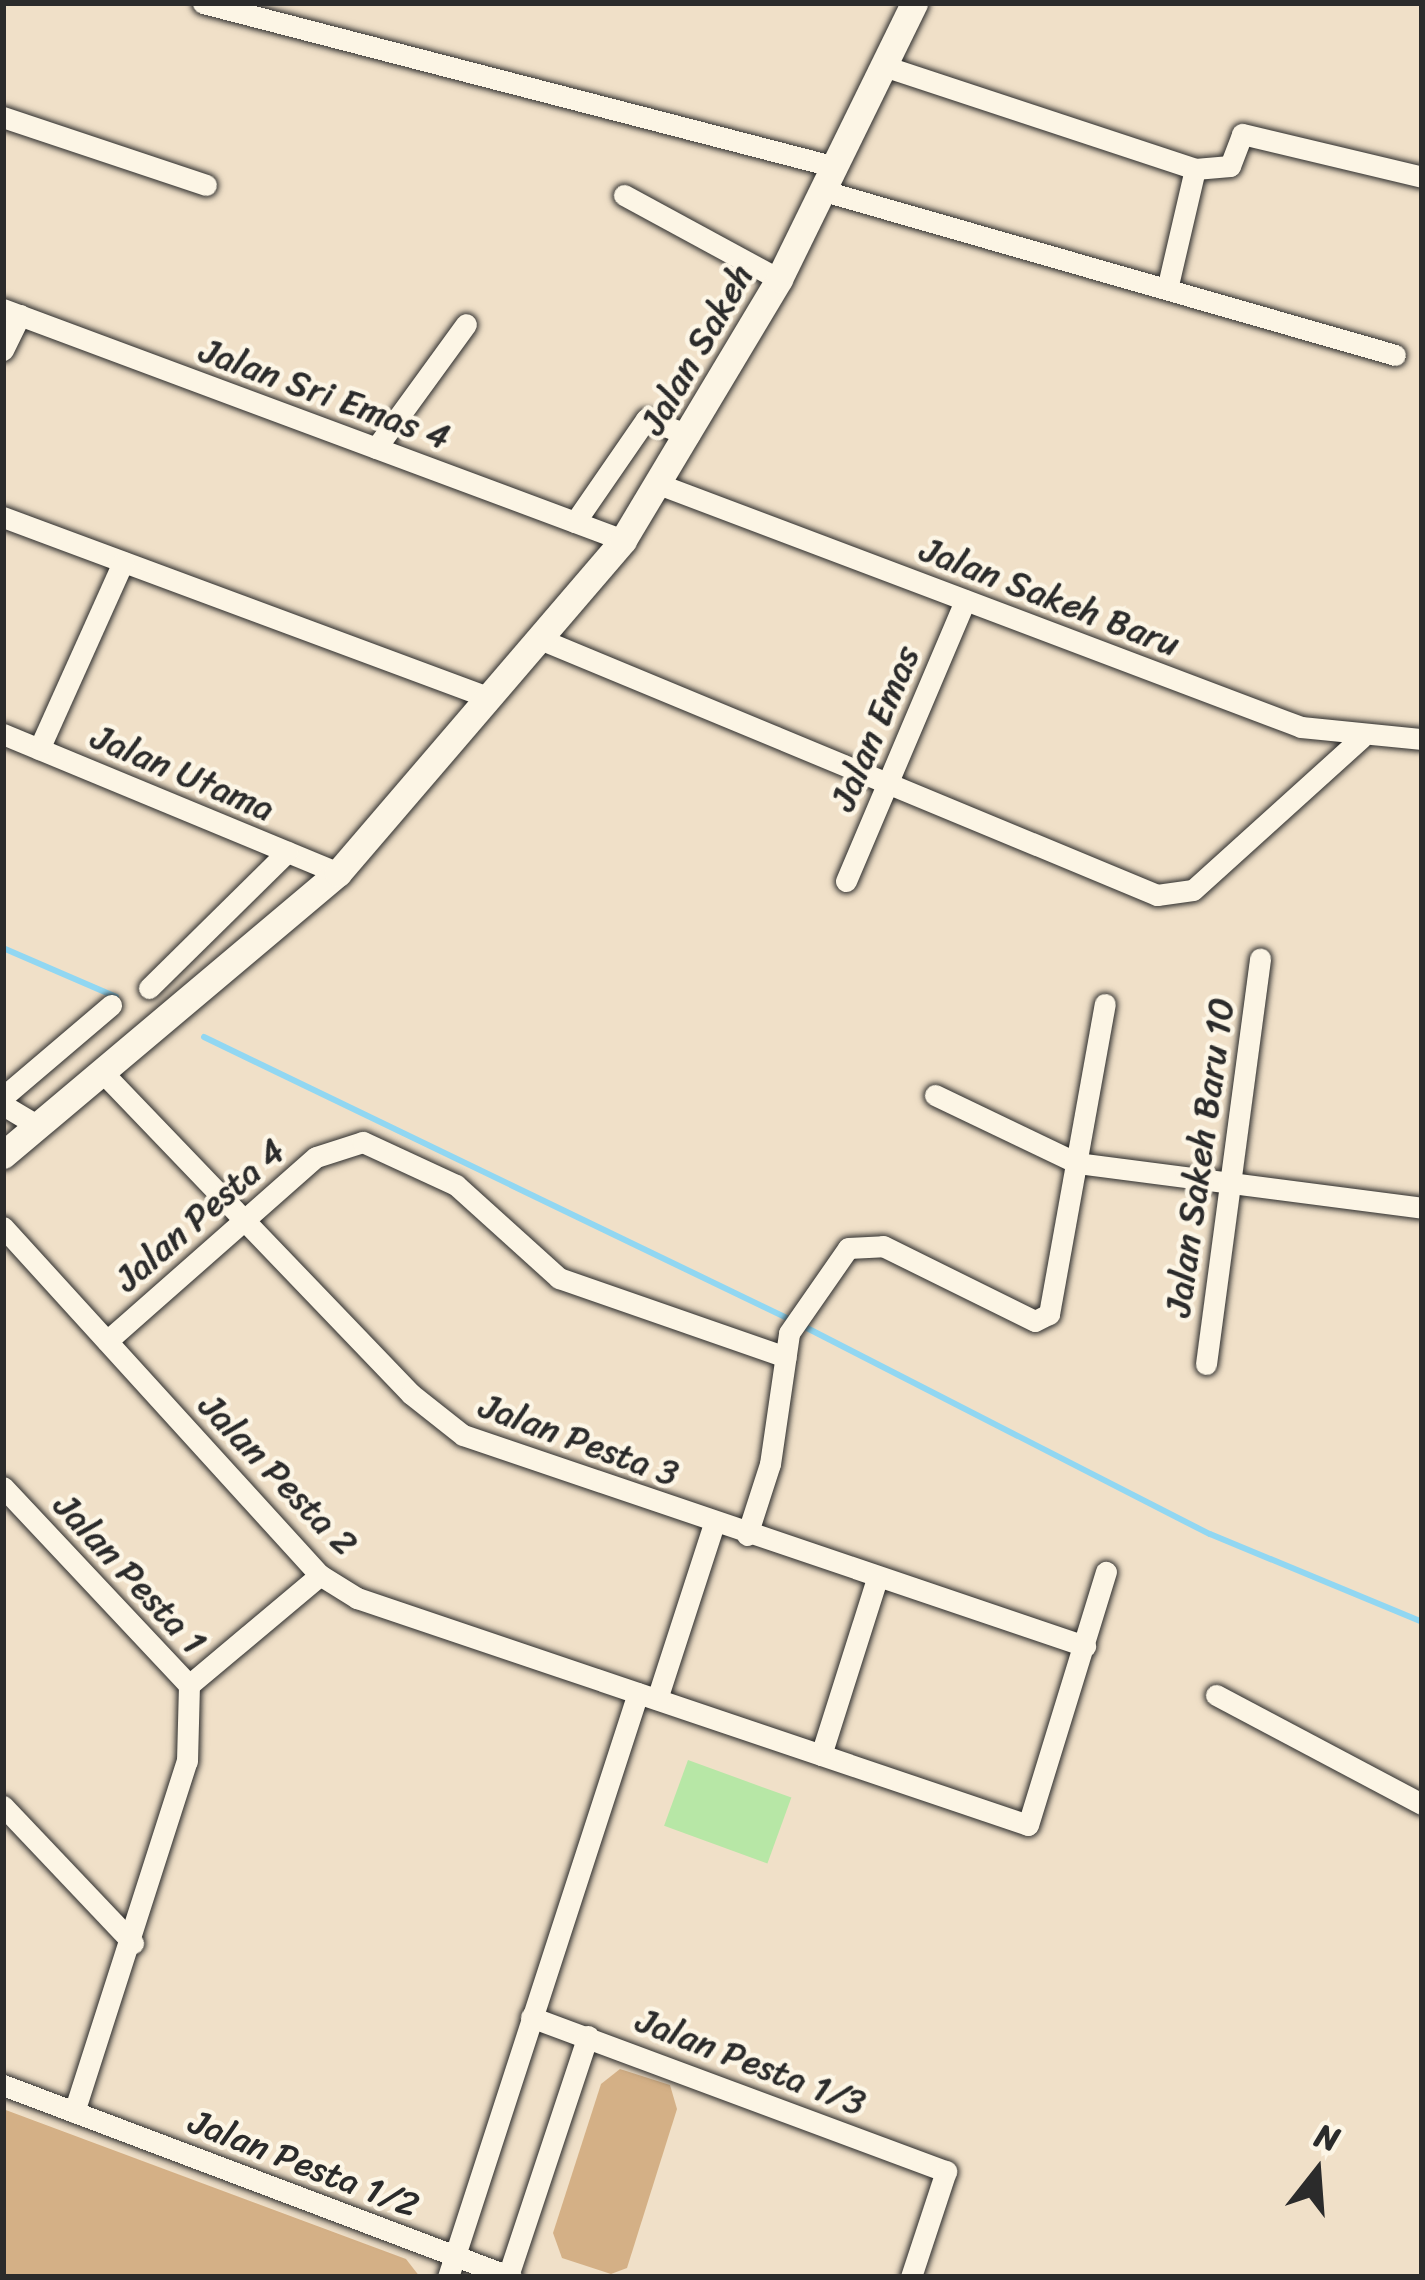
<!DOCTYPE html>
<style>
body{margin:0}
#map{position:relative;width:1425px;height:2280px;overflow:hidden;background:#f0e0c8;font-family:Sriracha,sans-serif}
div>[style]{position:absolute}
.green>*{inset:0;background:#b7e7a6;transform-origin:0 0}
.stream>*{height:6px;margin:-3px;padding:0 3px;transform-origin:3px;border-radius:3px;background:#91d7f2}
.building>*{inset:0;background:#d4b086}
.roads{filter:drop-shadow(0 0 3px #2b2b2b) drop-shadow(0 0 3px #2b2b2b)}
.minor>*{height:21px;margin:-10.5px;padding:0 10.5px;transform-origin:10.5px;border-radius:10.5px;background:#fcf5e5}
.tertiary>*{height:27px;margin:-13.5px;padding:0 13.5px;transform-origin:13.5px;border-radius:13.5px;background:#fcf5e5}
span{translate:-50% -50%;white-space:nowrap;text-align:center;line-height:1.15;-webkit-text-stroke:9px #fcf5e5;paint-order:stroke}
.street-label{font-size:36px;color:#2b2b2b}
.frame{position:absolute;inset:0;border:6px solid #2b2b2b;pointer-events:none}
.north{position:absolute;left:1257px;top:2112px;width:120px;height:120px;-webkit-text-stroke:9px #fcf5e5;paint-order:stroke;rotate:17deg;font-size:33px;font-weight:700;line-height:48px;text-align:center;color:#2b2b2b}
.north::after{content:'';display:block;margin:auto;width:42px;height:54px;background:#2b2b2b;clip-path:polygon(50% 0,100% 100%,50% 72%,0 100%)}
</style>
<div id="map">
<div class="green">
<div style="left:688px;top:1760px;width:110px;height:70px;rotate:20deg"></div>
</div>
<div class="stream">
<div style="left:3px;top:948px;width:123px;rotate:23.4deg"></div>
<div style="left:204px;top:1037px;width:652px;rotate:25.74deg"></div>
<div style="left:803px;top:1326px;width:457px;rotate:27.1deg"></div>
<div style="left:1210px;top:1534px;width:230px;rotate:22.5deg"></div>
</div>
<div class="building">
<div style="clip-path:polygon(620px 2069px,670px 2085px,677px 2109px,627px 2268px,611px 2274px,562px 2258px,553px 2233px,601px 2084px)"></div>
<div style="clip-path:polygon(3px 2109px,406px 2259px,420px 2277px,3px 2277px)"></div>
</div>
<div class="roads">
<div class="minor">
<div style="left:203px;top:3px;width:654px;rotate:14.53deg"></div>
<div style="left:884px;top:66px;width:328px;rotate:18.3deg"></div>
<div style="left:1195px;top:169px;width:119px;rotate:103.1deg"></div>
<div style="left:3px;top:117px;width:214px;rotate:18.5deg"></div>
<div style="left:1195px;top:169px;width:35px;rotate:-5deg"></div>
<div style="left:1230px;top:166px;width:34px;rotate:-69deg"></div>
<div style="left:1242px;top:134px;width:185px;rotate:13.4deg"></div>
<div style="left:824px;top:191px;width:594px;rotate:16.02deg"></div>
<div style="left:624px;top:195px;width:176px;rotate:28.5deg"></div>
<div style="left:3px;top:309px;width:662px;rotate:20.43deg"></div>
<div style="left:3px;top:350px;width:39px;rotate:-64deg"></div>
<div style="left:376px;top:448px;width:153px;rotate:-54deg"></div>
<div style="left:661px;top:485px;width:684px;rotate:20.71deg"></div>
<div style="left:1301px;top:727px;width:122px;rotate:5.7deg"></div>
<div style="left:3px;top:517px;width:520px;rotate:20.39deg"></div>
<div style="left:575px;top:522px;width:125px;rotate:-55.4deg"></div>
<div style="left:646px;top:419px;width:46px;rotate:20.4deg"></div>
<div style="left:540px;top:639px;width:668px;rotate:22.53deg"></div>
<div style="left:1157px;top:895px;width:36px;rotate:-8deg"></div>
<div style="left:1193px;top:890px;width:227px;rotate:-42.1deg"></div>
<div style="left:3px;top:734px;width:363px;rotate:22.5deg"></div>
<div style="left:39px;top:749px;width:205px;rotate:-65.8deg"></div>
<div style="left:846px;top:881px;width:305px;rotate:-67deg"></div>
<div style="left:149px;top:988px;width:194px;rotate:-44.6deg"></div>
<div style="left:106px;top:1076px;width:441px;rotate:46.2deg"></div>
<div style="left:411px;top:1394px;width:66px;rotate:38.3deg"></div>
<div style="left:463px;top:1435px;width:657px;rotate:18.74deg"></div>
<div style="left:935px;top:1095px;width:157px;rotate:25.6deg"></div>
<div style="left:1077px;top:1163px;width:348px;rotate:7.4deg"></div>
<div style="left:3px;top:1097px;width:142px;rotate:-40.4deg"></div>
<div style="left:3px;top:1105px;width:43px;rotate:30.7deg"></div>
<div style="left:3px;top:1227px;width:471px;rotate:47.7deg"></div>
<div style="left:320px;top:1575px;width:44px;rotate:31.9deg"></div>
<div style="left:357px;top:1598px;width:708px;rotate:18.69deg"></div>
<div style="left:1028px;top:1825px;width:265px;rotate:-72.9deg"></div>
<div style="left:107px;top:1341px;width:278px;rotate:-41.4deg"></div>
<div style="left:316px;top:1157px;width:49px;rotate:-17.7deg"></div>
<div style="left:363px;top:1142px;width:102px;rotate:24.8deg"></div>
<div style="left:456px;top:1185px;width:139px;rotate:42.1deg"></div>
<div style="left:559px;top:1278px;width:240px;rotate:19.2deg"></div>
<div style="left:1206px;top:1364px;width:409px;rotate:-82.4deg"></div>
<div style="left:3px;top:1487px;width:272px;rotate:46.8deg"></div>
<div style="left:747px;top:1535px;width:75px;rotate:-72.1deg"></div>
<div style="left:770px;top:1464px;width:132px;rotate:-81.7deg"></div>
<div style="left:789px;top:1333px;width:103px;rotate:-55.2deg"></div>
<div style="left:848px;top:1248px;width:35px;rotate:-3deg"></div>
<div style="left:883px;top:1246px;width:169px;rotate:26.3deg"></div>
<div style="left:1035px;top:1321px;width:16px;rotate:-27deg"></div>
<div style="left:1049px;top:1314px;width:315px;rotate:-79.8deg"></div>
<div style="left:189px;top:1685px;width:171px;rotate:-40deg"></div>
<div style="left:1216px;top:1695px;width:233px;rotate:27.9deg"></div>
<div style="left:657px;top:1699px;width:184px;rotate:-72deg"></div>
<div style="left:821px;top:1755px;width:186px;rotate:-72.4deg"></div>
<div style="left:3px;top:1806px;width:189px;rotate:46.5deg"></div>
<div style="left:531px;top:2017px;width:443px;rotate:20.4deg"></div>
<div style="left:946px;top:2171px;width:112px;rotate:108.3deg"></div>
<div style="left:3px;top:2085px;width:543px;rotate:20.7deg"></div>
<div style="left:74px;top:2112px;width:369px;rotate:-72.2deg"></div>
<div style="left:187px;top:1761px;width:76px;rotate:-88.5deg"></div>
<div style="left:508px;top:2276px;width:253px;rotate:-71.6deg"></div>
<div style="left:448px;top:2277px;width:614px;rotate:-71.98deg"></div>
</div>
<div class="tertiary">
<div style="left:3px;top:1155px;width:438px;rotate:-40.1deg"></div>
<div style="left:338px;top:873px;width:438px;rotate:-49.4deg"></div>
<div style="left:623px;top:540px;width:304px;rotate:-59.1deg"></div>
<div style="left:779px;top:279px;width:307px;rotate:-63.9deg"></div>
</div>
</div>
<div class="street-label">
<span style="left:697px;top:349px;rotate:-60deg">Jalan Sakeh</span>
<span style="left:325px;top:394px;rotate:20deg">Jalan Sri Emas 4</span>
<span style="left:1050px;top:597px;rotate:21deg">Jalan Sakeh Baru</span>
<span style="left:875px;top:728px;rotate:-67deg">Jalan Emas</span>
<span style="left:183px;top:773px;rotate:23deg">Jalan Utama</span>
<span style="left:1200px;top:1157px;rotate:-82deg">Jalan Sakeh Baru 10</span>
<span style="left:200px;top:1215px;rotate:-41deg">Jalan Pesta 4</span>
<span style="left:579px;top:1440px;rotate:20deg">Jalan Pesta 3</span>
<span style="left:278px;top:1475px;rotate:46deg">Jalan Pesta 2</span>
<span style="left:130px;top:1574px;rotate:47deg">Jalan Pesta 1</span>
<span style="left:751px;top:2062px;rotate:21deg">Jalan Pesta 1/3</span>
<span style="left:304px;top:2164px;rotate:21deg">Jalan Pesta 1/2</span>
</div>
<div class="frame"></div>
<div class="north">N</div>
</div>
